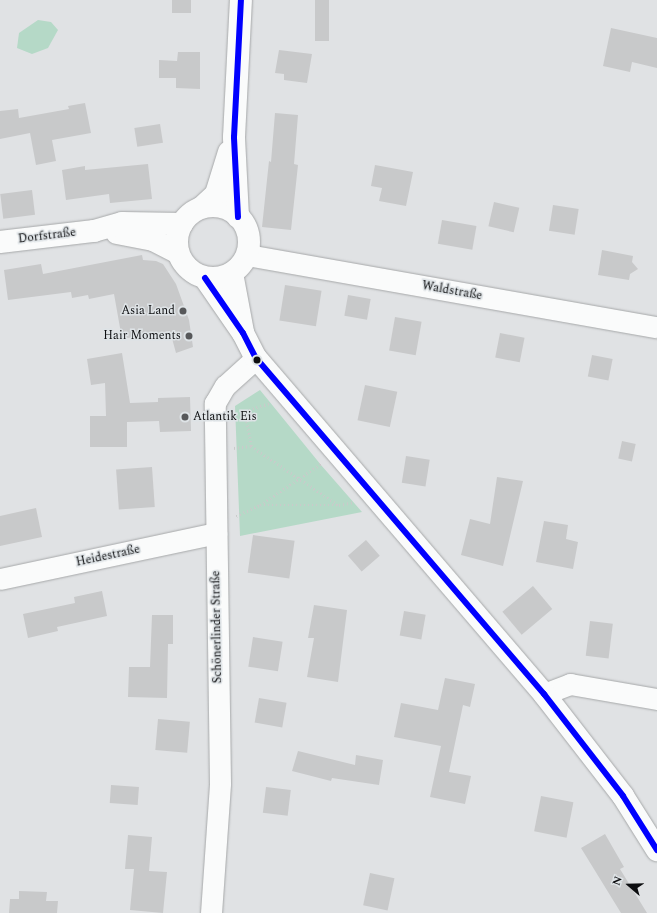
<!DOCTYPE html>
<meta charset="utf-8">
<style>
body{margin:0}
#map{position:relative;width:657px;height:913px;overflow:hidden;background:#e0e2e4;font-family:Spectral,serif}
div>[style]{position:absolute}
.green>*{inset:0;background:#b5d9c7}
.building>*{inset:0;background:#c8c9ca;transform-origin:0 0}
.path>*{height:2.5px;margin-top:-1.25px;transform-origin:0;background:repeating-linear-gradient(90deg,#cacaca 0 1px,transparent 0 4px)}
.roads{filter:drop-shadow(0 0 1px #a6a8a9) drop-shadow(0 0 1px #a6a8a9)}
.minor>*{height:21px;margin:-10.5px;padding:0 10.5px;transform-origin:10.5px;border-radius:10.5px;background:#fafbfb}
.tertiary>*{height:22px;margin:-11px;padding:0 11px;transform-origin:11px;border-radius:11px;background:#fafbfb}
.secondary>*{height:22px;margin:-11px;padding:0 11px;transform-origin:11px;border-radius:11px;background:#fafbfb}
.secondary>.ring{margin:-11px;padding:0;box-sizing:content-box;background:none;border:22px solid #fafbfb;border-radius:50%}
.bus-1>*{height:6px;margin:-3px;padding:0 3px;transform-origin:3px;border-radius:3px;background:#00f}
.dots>*{width:11px;height:11px;translate:-50% -50%;box-sizing:border-box;border:2px solid #dee3e6;border-radius:50%}
span{translate:-50% -50%;white-space:nowrap;text-align:center;line-height:1.15;-webkit-text-stroke:3px #dee3e6;paint-order:stroke}
.street-label{font-size:12px;color:#0d0e10}
.poi-label{font-size:12px;color:#0d0e10}
.right{translate:-100% -50%;text-align:right}
.left{translate:0 -50%;text-align:left}
.north{position:absolute;left:609px;top:865px;width:40px;height:40px;-webkit-text-stroke:3px #dee3e6;paint-order:stroke;rotate:290deg;font-size:11px;font-weight:700;line-height:16px;text-align:center;color:#0d0e10}
.north::after{content:'';display:block;margin:auto;width:14px;height:18px;background:#0d0e10;clip-path:polygon(50% 0,100% 100%,50% 72%,0 100%)}
</style>
<div id="map">
<div class="green">
<div style="clip-path:polygon(38px 20px,51px 22px,58px 30px,48px 48px,32px 54px,17px 48px,19px 33px)"></div>
<div style="clip-path:polygon(260px 390px,321px 465px,362px 512px,240px 536px,235px 406px)"></div>
</div>
<div class="building">
<div style="left:172px;top:0;width:19px;height:13px"></div>
<div style="left:315px;top:0;width:14px;height:41px"></div>
<div style="clip-path:polygon(611px 28px,657px 38px,657px 68px,632px 62px,630px 72px,603px 66px)"></div>
<div style="clip-path:polygon(279px 50px,312px 54px,307px 83px,284px 80px,284px 74px,275px 73px)"></div>
<div style="clip-path:polygon(178px 52px,200px 52px,200px 89px,176px 88px,176px 78px,159px 78px,159px 60px,177px 61px)"></div>
<div style="clip-path:polygon(85px 103px,91px 133px,52px 140px,56px 161px,36px 165px,30px 133px,0 139px,0 111px,18px 109px,19px 118px,69px 109px,68px 106px)"></div>
<div style="clip-path:polygon(275px 113px,298px 115px,294px 164px,298px 165px,291px 230px,262px 227px,269px 161px,271px 162px)"></div>
<div style="left:160px;top:124px;width:19px;height:26px;rotate:81deg"></div>
<div style="clip-path:polygon(148px 164px,152px 199px,110px 203px,109px 194px,66px 200px,62px 170px,85px 166px,85px 170px)"></div>
<div style="clip-path:polygon(375px 165px,413px 172px,406px 206px,379px 201px,382px 188px,371px 186px)"></div>
<div style="left:32px;top:190px;width:25px;height:32px;rotate:83deg"></div>
<div style="left:494px;top:202px;width:26px;height:25px;rotate:13deg"></div>
<div style="left:553px;top:205px;width:26px;height:26px;rotate:9deg"></div>
<div style="left:442px;top:220px;width:35px;height:24px;rotate:10deg"></div>
<div style="clip-path:polygon(602px 250px,633px 256px,632px 262px,638px 269px,630px 274px,629px 280px,598px 275px)"></div>
<div style="clip-path:polygon(142px 255px,143px 260px,156px 261px,163px 264px,176px 284px,189px 320px,193px 347px,176px 353px,170px 331px,122px 339px,114px 294px,89px 299px,88px 295px,72px 298px,71px 292px,8px 300px,4px 270px,41px 264px,43px 274px)"></div>
<div style="left:285px;top:285px;width:37px;height:36px;rotate:9deg"></div>
<div style="left:348px;top:295px;width:23px;height:21px;rotate:10deg"></div>
<div style="left:395px;top:317px;width:27px;height:34px;rotate:10deg"></div>
<div style="left:500px;top:333px;width:25px;height:25px;rotate:11deg"></div>
<div style="clip-path:polygon(122px 353px,130px 403px,158px 402px,158px 398px,190px 397px,191px 431px,160px 432px,159px 421px,127px 422px,127px 447px,90px 447px,90px 416px,106px 416px,105px 383px,91px 385px,87px 359px)"></div>
<div style="left:592px;top:355px;width:21px;height:22px;rotate:11deg"></div>
<div style="left:365px;top:385px;width:33px;height:36px;rotate:12deg"></div>
<div style="left:622px;top:441px;width:14px;height:18px;rotate:12deg"></div>
<div style="left:406px;top:456px;width:24px;height:27px;rotate:9deg"></div>
<div style="left:152px;top:467px;width:40px;height:36px;rotate:86deg"></div>
<div style="clip-path:polygon(497px 477px,523px 481px,503px 566px,461px 555px,470px 519px,490px 524px)"></div>
<div style="clip-path:polygon(36px 508px,42px 537px,0 546px,0 516px)"></div>
<div style="clip-path:polygon(544px 521px,568px 525px,566px 539px,578px 542px,573px 569px,536px 562px)"></div>
<div style="left:253px;top:535px;width:42px;height:38px;rotate:8deg"></div>
<div style="left:366px;top:540px;width:21px;height:24px;rotate:49deg"></div>
<div style="left:533px;top:586px;width:30px;height:40px;rotate:50deg"></div>
<div style="clip-path:polygon(102px 591px,107px 616px,57px 627px,58px 631px,28px 638px,23px 614px,75px 603px,74px 597px)"></div>
<div style="clip-path:polygon(314px 605px,347px 610px,338px 682px,307px 677px,314px 638px,308px 638px)"></div>
<div style="left:404px;top:611px;width:22px;height:25px;rotate:10deg"></div>
<div style="clip-path:polygon(152px 615px,173px 615px,173px 644px,168px 644px,167px 698px,128px 697px,129px 667px,150px 667px)"></div>
<div style="left:590px;top:621px;width:23px;height:35px;rotate:7deg"></div>
<div style="left:253px;top:637px;width:30px;height:30px;rotate:9deg"></div>
<div style="clip-path:polygon(445px 678px,475px 684px,470px 707px,463px 705px,449px 772px,471px 776px,465px 804px,430px 797px,441px 746px,394px 737px,401px 703px,438px 710px)"></div>
<div style="left:259px;top:698px;width:28px;height:25px;rotate:10deg"></div>
<div style="left:158px;top:719px;width:32px;height:31px;rotate:5deg"></div>
<div style="clip-path:polygon(298px 751px,355px 765px,356px 755px,383px 760px,379px 785px,332px 778px,331px 781px,292px 771px)"></div>
<div style="left:111px;top:785px;width:28px;height:18px;rotate:4deg"></div>
<div style="left:266px;top:787px;width:25px;height:26px;rotate:7deg"></div>
<div style="left:541px;top:796px;width:33px;height:36px;rotate:11deg"></div>
<div style="clip-path:polygon(605px 834px,624px 867px,620px 869px,647px 913px,621px 913px,581px 848px)"></div>
<div style="clip-path:polygon(128px 835px,152px 837px,149px 871px,167px 872px,163px 913px,130px 910px,134px 869px,125px 869px)"></div>
<div style="left:370px;top:873px;width:25px;height:33px;rotate:12deg"></div>
<div style="clip-path:polygon(19px 891px,47px 892px,46px 901px,58px 901px,57px 913px,9px 913px,10px 899px,19px 899px)"></div>
</div>
<div class="path">
<div style="left:235px;top:419px;width:13px;rotate:-39deg"></div>
<div style="left:251px;top:446px;width:36px;rotate:-100deg"></div>
<div style="left:245px;top:411px;width:26px;rotate:-18deg"></div>
<div style="left:234px;top:448px;width:17px;rotate:-7deg"></div>
<div style="left:251px;top:446px;width:105px;rotate:34.1deg"></div>
<div style="left:260px;top:505px;width:75px;rotate:-34.1deg"></div>
<div style="left:236px;top:516px;width:26px;rotate:-25deg"></div>
<div style="left:260px;top:505px;width:79px"></div>
<div style="left:339px;top:505px;width:15px;rotate:-11deg"></div>
</div>
<div class="roads">
<div class="minor">
<div style="left:247px;top:255px;width:416px;rotate:10deg"></div>
<div style="left:0;top:579px;width:221px;rotate:-12deg"></div>
<div style="left:544px;top:694px;width:28px;rotate:-21deg"></div>
<div style="left:570px;top:684px;width:88px;rotate:9.8deg"></div>
<div style="left:211px;top:913px;width:130px;rotate:-86deg"></div>
<div style="left:220px;top:783px;width:380px;rotate:-90.8deg"></div>
<div style="left:215px;top:403px;width:20px;rotate:-60deg"></div>
<div style="left:225px;top:386px;width:42px;rotate:-42.1deg"></div>
</div>
<div class="tertiary">
<div style="left:232px;top:273px;width:60px;rotate:79.4deg"></div>
<div style="left:205px;top:278px;width:67px;rotate:55.4deg"></div>
<div style="left:243px;top:333px;width:28px;rotate:63deg"></div>
<div style="left:256px;top:358px;width:443px;rotate:49.4deg"></div>
<div style="left:544px;top:694px;width:129px;rotate:52.2deg"></div>
<div style="left:623px;top:796px;width:64px;rotate:57.8deg"></div>
</div>
<div class="secondary">
<div class="ring" style="left:177px;top:206px;width:50px;height:50px"></div>
<div style="left:201px;top:208px;width:21px;rotate:-43deg"></div>
<div style="left:216px;top:194px;width:44px;rotate:-72.8deg"></div>
<div style="left:238px;top:217px;width:80px;rotate:-92.9deg"></div>
<div style="left:234px;top:137px;width:137px;rotate:-87.1deg"></div>
<div style="left:117px;top:233px;width:37px;rotate:11deg"></div>
<div style="left:153px;top:240px;width:28px;rotate:27deg"></div>
<div style="left:0;top:242px;width:95px;rotate:-6.7deg"></div>
<div style="left:94px;top:231px;width:29px;rotate:-16deg"></div>
<div style="left:122px;top:223px;width:60px;rotate:1deg"></div>
</div>
</div>
<div class="bus-1">
<div style="left:238px;top:217px;width:80px;rotate:-92.9deg"></div>
<div style="left:234px;top:137px;width:137px;rotate:-87.1deg"></div>
<div style="left:205px;top:278px;width:67px;rotate:55.4deg"></div>
<div style="left:243px;top:333px;width:28px;rotate:63deg"></div>
<div style="left:256px;top:358px;width:443px;rotate:49.4deg"></div>
<div style="left:544px;top:694px;width:129px;rotate:52.2deg"></div>
<div style="left:623px;top:796px;width:64px;rotate:57.8deg"></div>
</div>
<div class="dots">
<div style="left:183px;top:311px;background:#57585a"></div>
<div style="left:189px;top:336px;background:#57585a"></div>
<div style="left:257px;top:360px;background:#0d0e10"></div>
<div style="left:185px;top:417px;background:#57585a"></div>
</div>
<div class="street-label">
<span style="left:47px;top:236px;rotate:-7deg">Dorfstraße</span>
<span style="left:452px;top:291px;rotate:10deg">Waldstraße</span>
<span style="left:108px;top:556px;rotate:-12deg">Heidestraße</span>
<span style="left:217px;top:627px;rotate:-91deg">Schönerlinder Straße</span>
</div>
<div class="poi-label">
<span class="right" style="left:175px;top:311px">Asia Land</span>
<span class="right" style="left:181px;top:336px">Hair Moments</span>
<span class="left" style="left:193px;top:417px">Atlantik Eis</span>
</div>
<div class="north">N</div>
</div>
